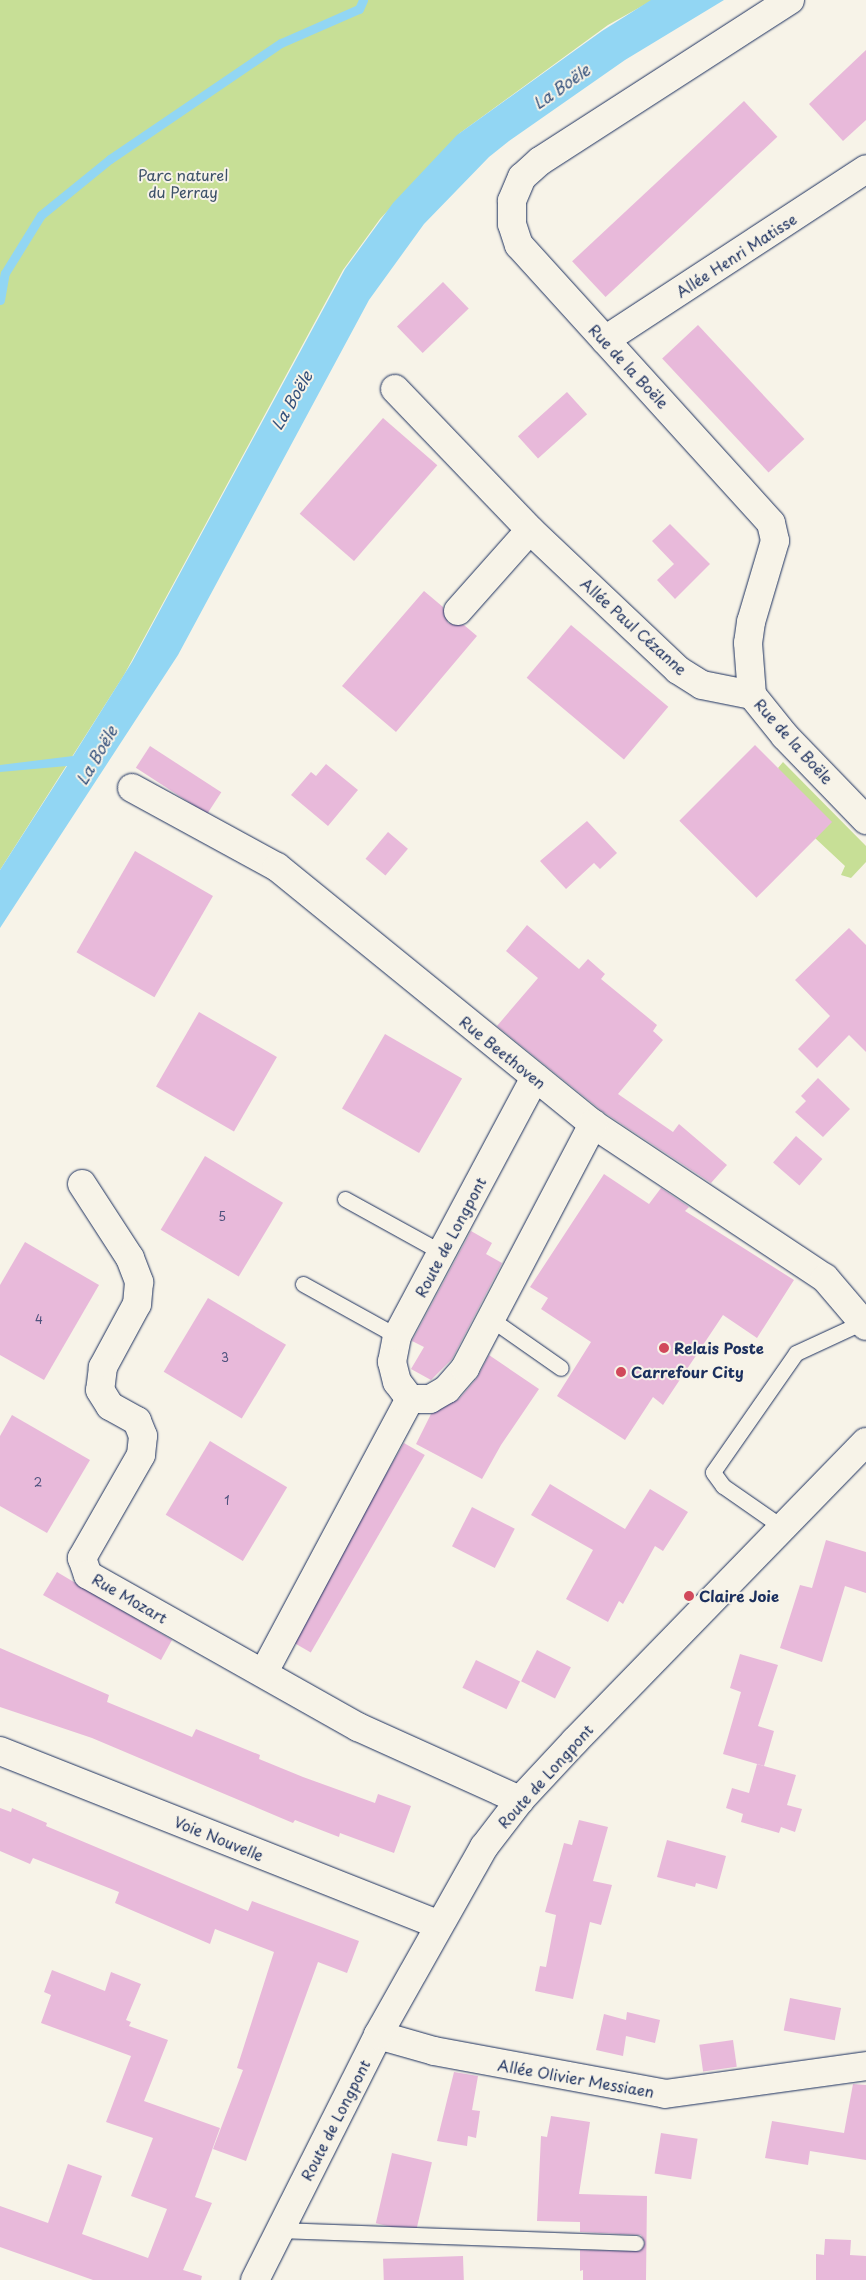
<!DOCTYPE html>
<meta charset="utf-8">
<style>
body{margin:0}
#map{position:relative;width:866px;height:2280px;overflow:hidden;background:#f7f3e8;font-family:"Playpen Sans",sans-serif}
div>[style]{position:absolute}
.green>*{inset:0;background:#c7df96}
.water>*{inset:0;background:#92d6f3}
.stream>*{height:9px;margin:-4.5px;padding:0 4.5px;transform-origin:4.5px;border-radius:4.5px;background:#92d6f3}
.building>*{inset:0;background:#e8b9da;transform-origin:0 0}
.roads{filter:drop-shadow(0 0 1px #1b2f5e) drop-shadow(0 0 1px #1b2f5e)}
.lane>*{height:15px;margin:-7.5px;padding:0 7.5px;transform-origin:7.5px;border-radius:7.5px;background:#f7f3e8}
.street>*{height:28px;margin:-14px;padding:0 14px;transform-origin:14px;border-radius:14px;background:#f7f3e8}
.secondary>*{height:28px;margin:-14px;padding:0 14px;transform-origin:14px;border-radius:14px;background:#f7f3e8}
.dots>*{width:14px;height:14px;translate:-50% -50%;box-sizing:border-box;border:2px solid #f7f3e8;border-radius:50%}
span{translate:-50% -50%;white-space:nowrap;text-align:center;line-height:1.15;-webkit-text-stroke:4px #f7f3e8;paint-order:stroke}
.number-label{font-size:12px;color:#4e527d}
.number-label span{-webkit-text-stroke-width:0}
.park-label{font-size:15px;color:#3d5269}
.street-label{font-size:15px;color:#1b2f5e}
.poi-label{font-size:15px;color:#1b2f5e;font-weight:700}
.left{translate:0 -50%;text-align:left}
.water-label{font-size:16px;color:#33507c;font-style:italic}
</style>
<div id="map">
<div class="green">
<div style="clip-path:polygon(0 0,653px 0,608px 25px,460px 133px,380px 219px,343px 270px,124px 675px,0 870px)"></div>
<div style="clip-path:polygon(783px 762px,866px 846px,866px 862px,851px 878px,841px 875px,845px 866px,815px 838px,778px 768px)"></div>
</div>
<div class="water">
<div style="clip-path:polygon(651px 0,724px 0,625px 60px,509px 141px,489px 157px,424px 224px,369px 300px,178px 655px,0 928px,0 870px,67px 766px,0 772px,0 765px,73px 756px,132px 662px,345px 269px,393px 203px,457px 135px,602px 31px)"></div>
</div>
<div class="stream">
<div style="left:0;top:300px;width:27px;rotate:-80deg"></div>
<div style="left:5px;top:273px;width:68px;rotate:-58.2deg"></div>
<div style="left:41px;top:215px;width:89px;rotate:-39.1deg"></div>
<div style="left:110px;top:159px;width:207px;rotate:-34.2deg"></div>
<div style="left:281px;top:43px;width:85px;rotate:-23.6deg"></div>
<div style="left:359px;top:9px;width:10px;rotate:-66deg"></div>
</div>
<div class="building">
<div style="clip-path:polygon(866px 50px,866px 120px,843px 141px,809px 104px)"></div>
<div style="left:744px;top:101px;width:49px;height:235px;rotate:47deg"></div>
<div style="left:443px;top:282px;width:37px;height:64px;rotate:46deg"></div>
<div style="left:698px;top:325px;width:156px;height:49px;rotate:47deg"></div>
<div style="left:567px;top:392px;width:30px;height:66px;rotate:48deg"></div>
<div style="left:383px;top:418px;width:72px;height:127px;rotate:41deg"></div>
<div style="clip-path:polygon(670px 524px,710px 564px,675px 599px,657px 580px,674px 564px,652px 541px)"></div>
<div style="clip-path:polygon(424px 591px,443px 607px,448px 623px,464px 625px,477px 636px,396px 732px,342px 686px)"></div>
<div style="left:571px;top:625px;width:127px;height:69px;rotate:40deg"></div>
<div style="left:755px;top:745px;width:109px;height:107px;rotate:45deg"></div>
<div style="left:150px;top:746px;width:85px;height:26px;rotate:33deg"></div>
<div style="clip-path:polygon(326px 764px,358px 790px,328px 826px,291px 795px,311px 772px,316px 776px)"></div>
<div style="clip-path:polygon(587px 821px,617px 853px,600px 869px,594px 863px,566px 889px,540px 861px)"></div>
<div style="left:388px;top:832px;width:26px;height:35px;rotate:40deg"></div>
<div style="left:135px;top:851px;width:90px;height:117px;rotate:30deg"></div>
<div style="clip-path:polygon(527px 925px,579px 969px,588px 959px,605px 974px,601px 979px,657px 1025px,653px 1031px,663px 1040px,618px 1094px,673px 1132px,679px 1124px,727px 1165px,711px 1183px,602px 1111px,497px 1026px,538px 978px,506px 951px)"></div>
<div style="clip-path:polygon(849px 928px,866px 945px,866px 1052px,849px 1035px,817px 1068px,798px 1049px,830px 1016px,795px 980px)"></div>
<div style="left:199px;top:1012px;width:90px;height:86px;rotate:30deg"></div>
<div style="left:385px;top:1034px;width:89px;height:86px;rotate:30deg"></div>
<div style="clip-path:polygon(818px 1078px,850px 1109px,823px 1137px,795px 1112px,806px 1101px,801px 1096px)"></div>
<div style="left:796px;top:1136px;width:35px;height:35px;rotate:41deg"></div>
<div style="left:205px;top:1156px;width:91px;height:86px;rotate:31deg"></div>
<div style="clip-path:polygon(604px 1174px,649px 1204px,661px 1188px,689px 1207px,685px 1211px,794px 1280px,757px 1338px,723px 1315px,663px 1405px,653px 1397px,625px 1440px,557px 1396px,591px 1342px,541px 1309px,548px 1298px,530px 1287px)"></div>
<div style="clip-path:polygon(471px 1231px,492px 1243px,486px 1254px,502px 1263px,452px 1359px,431px 1380px,411px 1369px,424px 1347px,412px 1341px)"></div>
<div style="clip-path:polygon(25px 1242px,99px 1285px,44px 1380px,0 1355px,0 1285px)"></div>
<div style="left:208px;top:1298px;width:91px;height:86px;rotate:31deg"></div>
<div style="clip-path:polygon(489px 1355px,539px 1389px,501px 1445px,482px 1479px,416px 1444px,431px 1414px,459px 1399px,477px 1378px)"></div>
<div style="clip-path:polygon(12px 1415px,90px 1460px,47px 1533px,0 1506px,0 1436px)"></div>
<div style="left:210px;top:1441px;width:90px;height:86px;rotate:31deg"></div>
<div style="left:404px;top:1443px;width:24px;height:228px;rotate:30deg"></div>
<div style="clip-path:polygon(550px 1484px,625px 1529px,650px 1489px,688px 1512px,663px 1551px,655px 1546px,623px 1604px,619px 1601px,608px 1622px,566px 1599px,593px 1550px,531px 1515px)"></div>
<div style="left:472px;top:1507px;width:48px;height:44px;rotate:27deg"></div>
<div style="clip-path:polygon(826px 1540px,866px 1552px,866px 1593px,845px 1586px,822px 1662px,780px 1648px,800px 1585px,812px 1588px)"></div>
<div style="clip-path:polygon(57px 1572px,172px 1640px,161px 1660px,43px 1595px)"></div>
<div style="clip-path:polygon(0 1648px,109px 1695px,107px 1702px,192px 1737px,196px 1729px,260px 1755px,259px 1759px,303px 1777px,375px 1803px,378px 1794px,411px 1806px,394px 1853px,340px 1833px,339px 1837px,295px 1820px,293px 1823px,92px 1738px,0 1707px)"></div>
<div style="left:537px;top:1650px;width:38px;height:35px;rotate:27deg"></div>
<div style="clip-path:polygon(740px 1654px,778px 1665px,758px 1726px,774px 1731px,764px 1766px,723px 1754px,741px 1692px,730px 1688px)"></div>
<div style="left:476px;top:1660px;width:49px;height:31px;rotate:26deg"></div>
<div style="clip-path:polygon(757px 1764px,796px 1775px,787px 1805px,802px 1809px,795px 1832px,781px 1827px,779px 1833px,741px 1822px,743px 1814px,726px 1808px,732px 1788px,749px 1793px)"></div>
<div style="clip-path:polygon(0 1808px,11px 1812px,12px 1808px,47px 1823px,46px 1826px,248px 1911px,252px 1901px,359px 1941px,347px 1973px,318px 1962px,246px 2161px,213px 2149px,243px 2070px,237px 2068px,274px 1952px,215px 1929px,210px 1944px,115px 1903px,119px 1892px,33px 1858px,30px 1864px,0 1851px)"></div>
<div style="clip-path:polygon(579px 1820px,608px 1827px,593px 1881px,612px 1885px,601px 1925px,590px 1922px,573px 1999px,535px 1991px,540px 1966px,546px 1967px,556px 1915px,545px 1912px,564px 1843px,572px 1845px)"></div>
<div style="clip-path:polygon(667px 1840px,726px 1856px,717px 1889px,696px 1883px,695px 1887px,657px 1877px)"></div>
<div style="clip-path:polygon(52px 1970px,105px 1991px,111px 1972px,141px 1984px,126px 2020px,131px 2022px,129px 2026px,168px 2040px,144px 2101px,220px 2128px,195px 2197px,212px 2203px,183px 2270px,202px 2276px,201px 2280px,93px 2280px,0 2247px,0 2206px,48px 2223px,68px 2164px,102px 2176px,82px 2234px,148px 2258px,167px 2209px,131px 2196px,153px 2138px,106px 2122px,131px 2056px,41px 2023px,51px 1995px,44px 1992px)"></div>
<div style="left:790px;top:1998px;width:52px;height:33px;rotate:11deg"></div>
<div style="clip-path:polygon(627px 2012px,660px 2020px,655px 2043px,626px 2036px,623px 2056px,596px 2050px,604px 2014px,626px 2020px)"></div>
<div style="left:733px;top:2040px;width:27px;height:34px;rotate:82deg"></div>
<div style="clip-path:polygon(454px 2072px,478px 2076px,472px 2110px,480px 2111px,476px 2138px,468px 2136px,467px 2146px,437px 2141px)"></div>
<div style="clip-path:polygon(853px 2084px,866px 2085px,866px 2160px,810px 2151px,808px 2165px,765px 2158px,772px 2121px,844px 2133px)"></div>
<div style="clip-path:polygon(551px 2116px,590px 2122px,579px 2194px,647px 2196px,646px 2280px,583px 2280px,583px 2270px,580px 2271px,580px 2250px,640px 2251px,645px 2243px,641px 2235px,580px 2232px,580px 2222px,537px 2221px,541px 2136px,547px 2137px)"></div>
<div style="left:661px;top:2133px;width:37px;height:41px;rotate:9deg"></div>
<div style="left:392px;top:2153px;width:41px;height:72px;rotate:13deg"></div>
<div style="clip-path:polygon(825px 2239px,851px 2240px,850px 2255px,866px 2256px,866px 2280px,816px 2280px,816px 2254px,824px 2255px)"></div>
<div style="left:463px;top:2256px;width:24px;height:80px;rotate:88deg"></div>
</div>
<div class="roads">
<div class="lane">
<div style="left:345px;top:1199px;width:110px;rotate:28.9deg"></div>
<div style="left:303px;top:1284px;width:107px;rotate:29deg"></div>
<div style="left:491px;top:1319px;width:85px;rotate:35deg"></div>
<div style="left:782px;top:1527px;width:72px;rotate:-145.2deg"></div>
<div style="left:723px;top:1486px;width:17px;rotate:-126deg"></div>
<div style="left:713px;top:1472px;width:145px;rotate:-55.1deg"></div>
<div style="left:796px;top:1353px;width:74px;rotate:-24.8deg"></div>
<div style="left:279px;top:2230px;width:357px;rotate:2.1deg"></div>
</div>
<div class="street">
<div style="left:790px;top:0;width:297px;rotate:147.2deg"></div>
<div style="left:540px;top:161px;width:24px;rotate:138deg"></div>
<div style="left:522px;top:177px;width:26px;rotate:113deg"></div>
<div style="left:512px;top:201px;width:23px;rotate:90deg"></div>
<div style="left:512px;top:224px;width:22px;rotate:72deg"></div>
<div style="left:519px;top:245px;width:375px;rotate:47.8deg"></div>
<div style="left:771px;top:523px;width:18px;rotate:77deg"></div>
<div style="left:775px;top:541px;width:84px;rotate:106.5deg"></div>
<div style="left:751px;top:622px;width:21px;rotate:98deg"></div>
<div style="left:748px;top:643px;width:52px;rotate:85.6deg"></div>
<div style="left:752px;top:695px;width:53px;rotate:51.2deg"></div>
<div style="left:785px;top:736px;width:117px;rotate:46deg"></div>
<div style="left:605px;top:340px;width:312px;rotate:-33.2deg"></div>
<div style="left:395px;top:389px;width:195px;rotate:46.2deg"></div>
<div style="left:530px;top:530px;width:204px;rotate:43.4deg"></div>
<div style="left:678px;top:670px;width:28px;rotate:32deg"></div>
<div style="left:702px;top:685px;width:51px;rotate:11.3deg"></div>
<div style="left:458px;top:611px;width:108px;rotate:-48.4deg"></div>
<div style="left:132px;top:788px;width:165px;rotate:28.6deg"></div>
<div style="left:277px;top:867px;width:407px;rotate:39.1deg"></div>
<div style="left:593px;top:1124px;width:278px;rotate:33.6deg"></div>
<div style="left:825px;top:1278px;width:63px;rotate:49.5deg"></div>
<div style="left:82px;top:1184px;width:88px;rotate:57deg"></div>
<div style="left:130px;top:1258px;width:26px;rotate:69deg"></div>
<div style="left:139px;top:1282px;width:22px;rotate:95deg"></div>
<div style="left:137px;top:1304px;width:72px;rotate:118.4deg"></div>
<div style="left:103px;top:1367px;width:23px;rotate:97deg"></div>
<div style="left:100px;top:1390px;width:19px;rotate:58deg"></div>
<div style="left:110px;top:1406px;width:31px;rotate:29deg"></div>
<div style="left:137px;top:1421px;width:16px;rotate:68deg"></div>
<div style="left:143px;top:1436px;width:19px;rotate:96deg"></div>
<div style="left:141px;top:1455px;width:119px;rotate:119.8deg"></div>
<div style="left:82px;top:1558px;width:18px;rotate:71deg"></div>
<div style="left:88px;top:1575px;width:310px;rotate:29.4deg"></div>
<div style="left:358px;top:1727px;width:178px;rotate:24.3deg"></div>
<div style="left:410px;top:1399px;width:21px;rotate:-127deg"></div>
<div style="left:397px;top:1382px;width:21px;rotate:-104deg"></div>
<div style="left:392px;top:1362px;width:26px;rotate:-79deg"></div>
<div style="left:397px;top:1336px;width:293px;rotate:-61.9deg"></div>
<div style="left:264px;top:1672px;width:310px;rotate:-61.9deg"></div>
<div style="left:410px;top:1399px;width:20px"></div>
<div style="left:430px;top:1399px;width:20px;rotate:-30deg"></div>
<div style="left:447px;top:1389px;width:28px;rotate:-49deg"></div>
<div style="left:465px;top:1368px;width:276px;rotate:-62.3deg"></div>
<div style="left:0;top:1751px;width:471px;rotate:21.6deg"></div>
<div style="left:378px;top:2035px;width:58px;rotate:15.9deg"></div>
<div style="left:434px;top:2051px;width:235px;rotate:10.5deg"></div>
<div style="left:665px;top:2094px;width:203px;rotate:-7.9deg"></div>
</div>
<div class="secondary">
<div style="left:255px;top:2280px;width:274px;rotate:-63.3deg"></div>
<div style="left:378px;top:2035px;width:216px;rotate:-60.6deg"></div>
<div style="left:484px;top:1847px;width:59px;rotate:-52.5deg"></div>
<div style="left:520px;top:1800px;width:81px;rotate:-47deg"></div>
<div style="left:575px;top:1741px;width:417px;rotate:-45.8deg"></div>
</div>
</div>
<div class="dots">
<div style="left:664px;top:1348px;background:#d1495b"></div>
<div style="left:621px;top:1372px;background:#d1495b"></div>
<div style="left:689px;top:1596px;background:#d1495b"></div>
</div>
<div class="number-label">
<span style="left:222px;top:1217px">5</span>
<span style="left:39px;top:1320px">4</span>
<span style="left:225px;top:1358px">3</span>
<span style="left:38px;top:1483px">2</span>
<span style="left:227px;top:1501px">1</span>
</div>
<div class="park-label">
<span style="left:183px;top:183px">Parc naturel<br>du Perray</span>
</div>
<div class="street-label">
<span style="left:736px;top:255px;rotate:-33deg">Allée Henri Matisse</span>
<span style="left:629px;top:366px;rotate:47deg">Rue de la Boële</span>
<span style="left:634px;top:626px;rotate:42deg">Allée Paul Cézanne</span>
<span style="left:794px;top:741px;rotate:48deg">Rue de la Boële</span>
<span style="left:503px;top:1052px;rotate:39deg">Rue Beethoven</span>
<span style="left:450px;top:1237px;rotate:-62deg">Route de Longpont</span>
<span style="left:130px;top:1598px;rotate:30deg">Rue Mozart</span>
<span style="left:545px;top:1776px;rotate:-48deg">Route de Longpont</span>
<span style="left:219px;top:1838px;rotate:22deg">Voie Nouvelle</span>
<span style="left:576px;top:2078px;rotate:10deg">Allée Olivier Messiaen</span>
<span style="left:335px;top:2120px;rotate:-63deg">Route de Longpont</span>
</div>
<div class="poi-label">
<span class="left" style="left:674px;top:1348px">Relais Poste</span>
<span class="left" style="left:631px;top:1372px">Carrefour City</span>
<span class="left" style="left:699px;top:1596px">Claire Joie</span>
</div>
<div class="water-label">
<span style="left:561px;top:86px;rotate:-35deg">La Boële</span>
<span style="left:291px;top:400px;rotate:-60deg">La Boële</span>
<span style="left:96px;top:755px;rotate:-60deg">La Boële</span>
</div>
</div>
